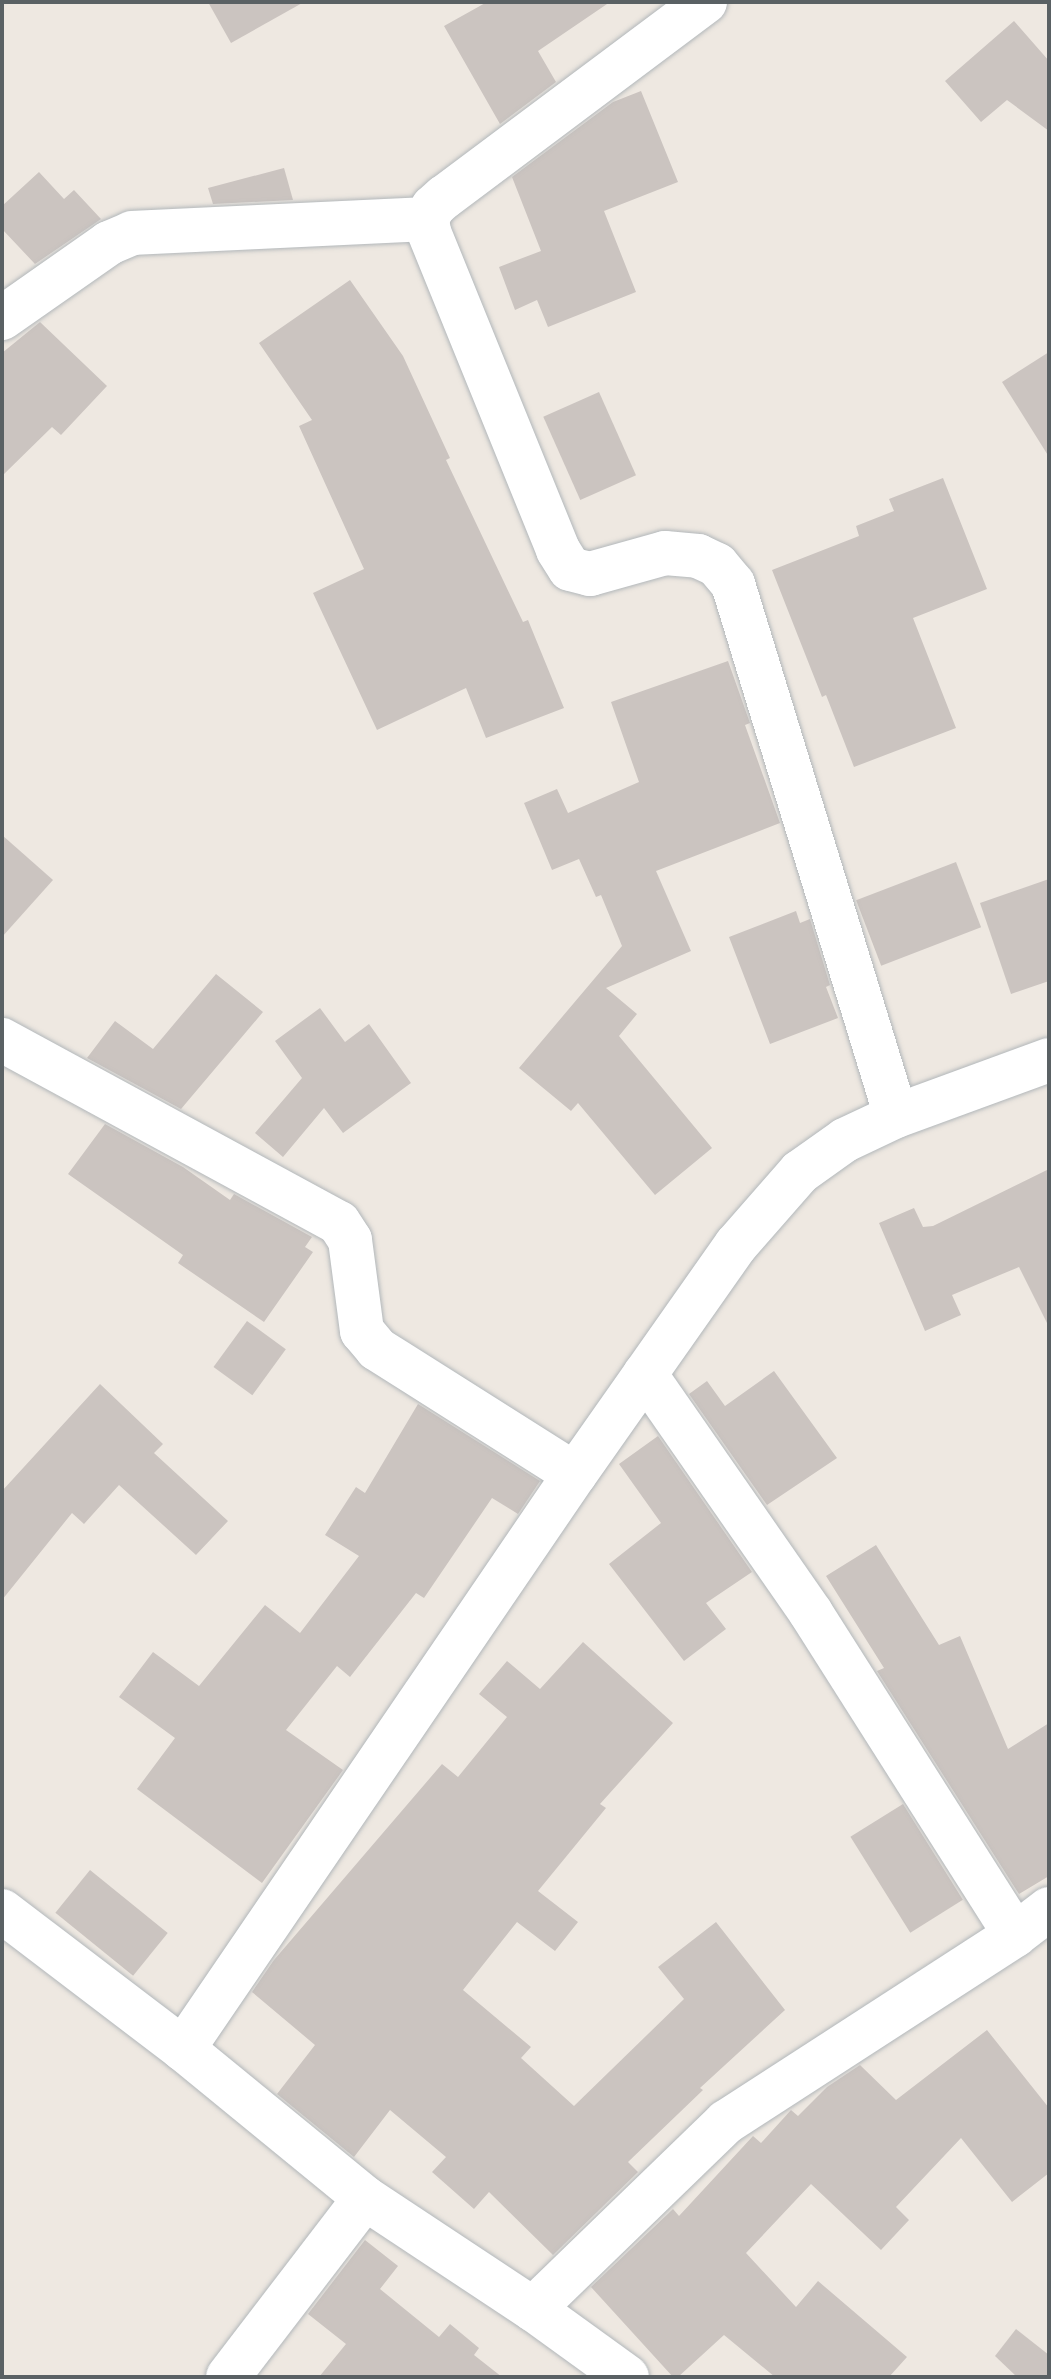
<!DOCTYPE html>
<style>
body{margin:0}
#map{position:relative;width:1051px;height:2379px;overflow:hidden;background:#eee8e1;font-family:"Roboto Condensed",sans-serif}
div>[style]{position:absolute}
.building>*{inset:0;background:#cbc4c0;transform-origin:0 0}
.roads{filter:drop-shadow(0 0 2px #b2b7ba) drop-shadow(0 0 2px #b2b7ba)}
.minor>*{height:44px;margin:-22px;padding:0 22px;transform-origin:22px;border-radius:22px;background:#fff}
.tertiary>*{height:44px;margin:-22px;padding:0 22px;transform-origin:22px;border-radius:22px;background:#fff}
span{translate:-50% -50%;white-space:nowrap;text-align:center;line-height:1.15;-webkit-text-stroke:6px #fff;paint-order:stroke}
.frame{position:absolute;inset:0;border:4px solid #5a6164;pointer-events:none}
</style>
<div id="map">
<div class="building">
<div style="clip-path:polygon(208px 2px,304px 2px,231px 43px)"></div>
<div style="clip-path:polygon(487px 2px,610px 2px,538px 51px,556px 82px,500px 124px,444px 26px)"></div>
<div style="clip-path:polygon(1014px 21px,1049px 61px,1049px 131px,1007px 100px,981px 122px,945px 81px)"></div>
<div style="clip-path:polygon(641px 91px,678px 182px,604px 211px,636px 292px,548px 327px,537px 300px,515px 310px,499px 267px,541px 251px,512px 177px,613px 102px)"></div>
<div style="clip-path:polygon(284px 168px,293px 200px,213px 204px,208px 188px)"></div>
<div style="clip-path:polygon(39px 172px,64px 199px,74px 190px,101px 219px,35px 264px,2px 229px,2px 206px)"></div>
<div style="clip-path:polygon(350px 280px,403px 356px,450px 458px,446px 460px,523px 622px,528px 620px,564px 708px,486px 738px,466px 688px,377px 730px,313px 593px,364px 569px,299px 426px,312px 420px,259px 343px)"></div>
<div style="clip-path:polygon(40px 322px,107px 386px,61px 435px,52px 427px,2px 476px,2px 353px)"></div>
<div style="clip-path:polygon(1049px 352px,1049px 457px,1002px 382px)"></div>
<div style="left:599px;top:392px;width:91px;height:61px;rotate:66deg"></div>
<div style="clip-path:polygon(943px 478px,987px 589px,913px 618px,956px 728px,854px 767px,826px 695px,822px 697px,772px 570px,859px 536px,856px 526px,894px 511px,889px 499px)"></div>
<div style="clip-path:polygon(728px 661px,750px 723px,745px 725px,780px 823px,656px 871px,691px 951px,606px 988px,637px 1014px,619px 1036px,712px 1148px,655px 1195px,578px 1103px,571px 1111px,519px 1068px,622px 946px,601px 895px,596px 897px,579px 859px,552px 870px,524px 803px,557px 789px,568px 813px,639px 782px,611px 702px)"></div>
<div style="clip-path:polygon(2px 835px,53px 880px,2px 937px)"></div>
<div style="left:956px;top:862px;width:70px;height:107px;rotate:69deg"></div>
<div style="clip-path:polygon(1049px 879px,1049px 981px,1011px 994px,980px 903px)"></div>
<div style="clip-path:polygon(796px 911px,800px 923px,810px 919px,830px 985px,826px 987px,838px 1018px,770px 1044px,729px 937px)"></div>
<div style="clip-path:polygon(216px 974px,263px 1012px,181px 1109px,87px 1058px,115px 1021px,153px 1049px)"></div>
<div style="clip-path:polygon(320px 1008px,345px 1042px,369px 1024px,411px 1083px,343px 1133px,324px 1108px,283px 1157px,255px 1133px,302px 1078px,275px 1041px)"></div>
<div style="clip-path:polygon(105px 1124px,183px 1167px,230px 1200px,234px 1194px,312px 1237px,305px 1247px,313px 1252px,264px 1322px,178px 1263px,183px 1255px,68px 1174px)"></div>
<div style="clip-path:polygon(1049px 1169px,1049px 1327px,1019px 1267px,952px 1295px,961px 1315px,925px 1331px,879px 1223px,914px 1208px,923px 1227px,933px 1226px)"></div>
<div style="left:247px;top:1321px;width:48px;height:57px;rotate:36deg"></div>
<div style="clip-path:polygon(774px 1371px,837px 1458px,767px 1505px,689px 1394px,707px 1381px,725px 1406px)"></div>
<div style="clip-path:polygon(100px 1384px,163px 1444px,154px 1453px,228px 1521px,196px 1555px,119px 1485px,84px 1524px,72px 1513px,2px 1600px,2px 1491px)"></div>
<div style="clip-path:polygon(418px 1404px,540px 1481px,518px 1514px,492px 1498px,424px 1598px,416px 1593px,350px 1677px,337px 1666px,286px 1730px,343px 1770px,262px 1883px,137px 1789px,175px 1738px,119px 1697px,153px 1652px,199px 1686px,265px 1605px,300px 1633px,359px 1556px,325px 1535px,356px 1487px,365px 1493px)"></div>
<div style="clip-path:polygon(658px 1436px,752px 1572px,706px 1603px,726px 1629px,684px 1661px,609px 1564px,661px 1523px,619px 1464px)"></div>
<div style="clip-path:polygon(876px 1545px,939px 1645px,960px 1636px,1008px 1749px,1049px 1723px,1049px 1876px,1019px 1894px,877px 1671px,884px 1668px,826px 1576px)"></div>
<div style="clip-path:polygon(583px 1642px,673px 1723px,600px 1804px,606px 1808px,538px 1891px,578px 1922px,555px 1951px,517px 1922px,463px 1990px,531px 2047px,521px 2058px,574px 2106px,684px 1999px,658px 1967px,716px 1922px,785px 2010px,700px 2088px,703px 2090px,628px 2162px,638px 2172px,553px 2255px,489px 2192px,474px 2209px,432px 2172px,446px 2157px,390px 2110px,354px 2157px,277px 2094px,315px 2045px,252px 1992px,274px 1960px,442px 1764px,458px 1777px,507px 1717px,479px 1694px,507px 1661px,540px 1689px)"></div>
<div style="left:903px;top:1804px;width:113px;height:62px;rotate:58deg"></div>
<div style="left:90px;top:1870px;width:100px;height:55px;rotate:39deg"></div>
<div style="clip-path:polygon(987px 2030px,1049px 2108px,1049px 2173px,1012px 2202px,961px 2138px,896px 2207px,909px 2220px,881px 2250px,811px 2184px,746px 2253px,796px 2307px,818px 2281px,907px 2357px,889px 2377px,775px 2377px,724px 2335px,678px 2377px,673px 2377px,591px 2287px,673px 2209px,679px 2216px,753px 2136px,761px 2143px,791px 2110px,798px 2116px,827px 2087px,860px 2065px,896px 2100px)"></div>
<div style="clip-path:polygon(365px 2240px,398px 2266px,380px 2289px,439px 2337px,450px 2324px,479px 2348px,474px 2355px,502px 2377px,319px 2377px,346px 2344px,308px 2314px)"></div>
<div style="clip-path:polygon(1016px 2329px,1049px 2355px,1049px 2377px,1017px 2377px,995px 2356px)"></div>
</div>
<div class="roads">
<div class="minor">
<div style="left:705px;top:2px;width:326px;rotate:143.2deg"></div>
<div style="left:444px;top:197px;width:15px;rotate:138deg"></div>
<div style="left:433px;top:207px;width:13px;rotate:117deg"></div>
<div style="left:427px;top:219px;width:13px;rotate:81deg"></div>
<div style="left:429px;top:232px;width:343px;rotate:67.9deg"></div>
<div style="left:558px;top:550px;width:22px;rotate:58deg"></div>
<div style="left:570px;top:569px;width:21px;rotate:14deg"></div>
<div style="left:590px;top:574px;width:78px;rotate:-15.6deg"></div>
<div style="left:665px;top:553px;width:33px;rotate:5deg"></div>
<div style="left:698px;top:556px;width:21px;rotate:25deg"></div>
<div style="left:717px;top:565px;width:25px;rotate:50deg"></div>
<div style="left:733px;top:584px;width:556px;rotate:72.97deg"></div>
<div style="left:2px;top:318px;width:131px;rotate:-35deg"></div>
<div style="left:109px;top:243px;width:25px;rotate:-23deg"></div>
<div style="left:132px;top:233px;width:295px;rotate:-2.7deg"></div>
<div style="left:2px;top:1040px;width:383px;rotate:28.5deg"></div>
<div style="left:339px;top:1223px;width:20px;rotate:57deg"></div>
<div style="left:350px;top:1240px;width:92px;rotate:82.5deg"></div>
<div style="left:362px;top:1331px;width:23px;rotate:50deg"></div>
<div style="left:377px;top:1349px;width:234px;rotate:32.3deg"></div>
<div style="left:645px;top:1374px;width:291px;rotate:55.2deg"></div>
<div style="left:811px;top:1613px;width:381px;rotate:57.6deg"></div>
<div style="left:183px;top:2049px;width:696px;rotate:-55.72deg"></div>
<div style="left:575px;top:1474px;width:280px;rotate:-54.9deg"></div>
<div style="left:736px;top:1245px;width:97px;rotate:-48.8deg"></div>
<div style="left:800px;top:1172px;width:55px;rotate:-35.4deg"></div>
<div style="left:845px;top:1140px;width:56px;rotate:-25.2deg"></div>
<div style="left:896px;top:1116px;width:163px;rotate:-20.1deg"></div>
<div style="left:533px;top:2309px;width:269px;rotate:-44.1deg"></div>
<div style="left:726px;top:2122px;width:344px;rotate:-32.9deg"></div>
<div style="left:1015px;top:1935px;width:43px;rotate:-37.4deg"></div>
<div style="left:228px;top:2377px;width:225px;rotate:-52.6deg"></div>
</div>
<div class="tertiary">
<div style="left:2px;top:1911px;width:228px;rotate:37.3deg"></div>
<div style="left:183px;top:2049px;width:235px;rotate:39.3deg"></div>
<div style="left:365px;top:2198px;width:201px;rotate:33.5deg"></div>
<div style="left:533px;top:2309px;width:116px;rotate:35.9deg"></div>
</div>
</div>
<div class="frame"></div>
</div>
